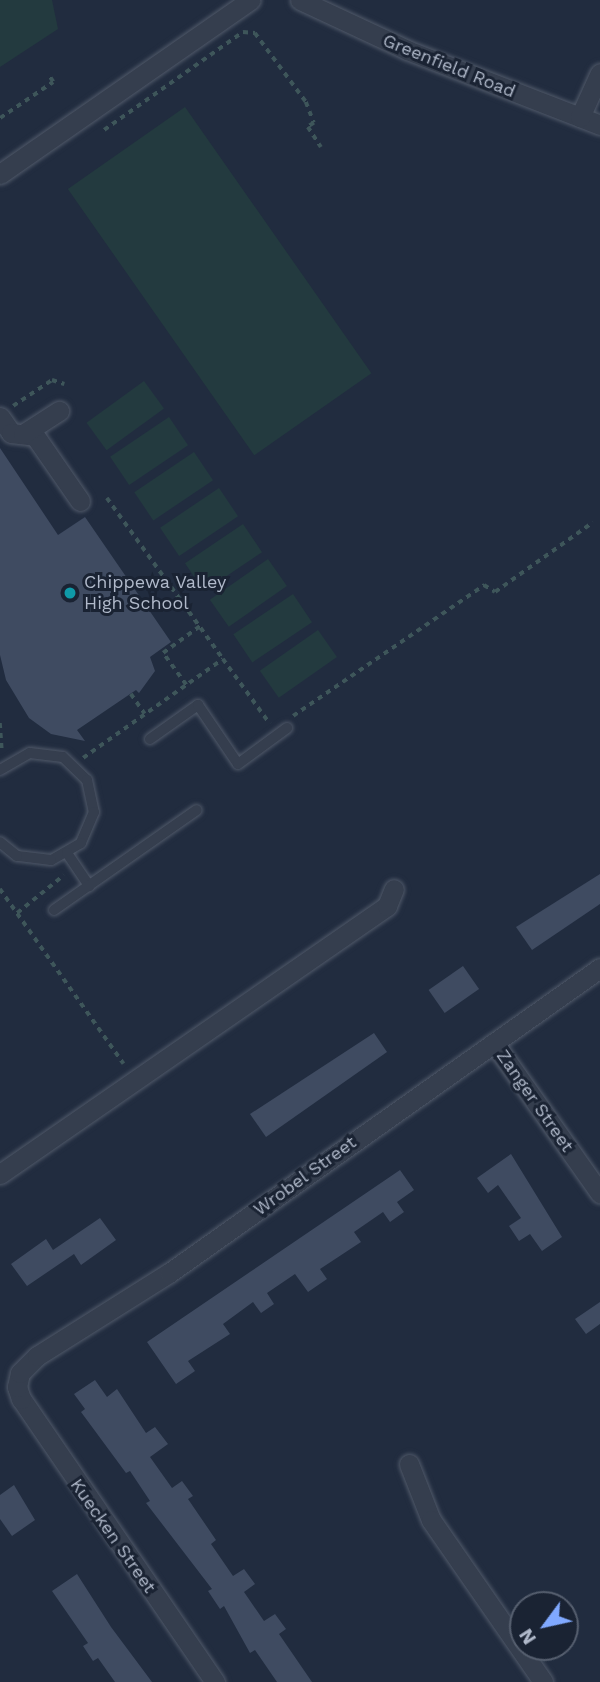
<!DOCTYPE html>
<style>
body{margin:0}
#map{position:relative;width:600px;height:1682px;overflow:hidden;background:#212c3f;font-family:"Work Sans",sans-serif}
div>[style]{position:absolute}
.green>*{inset:0;background:#233a3f;transform-origin:0 0}
.building>*{inset:0;background:#3f4b61;transform-origin:0 0}
.path>*{height:3.5px;margin-top:-1.75px;transform-origin:0;background:repeating-linear-gradient(90deg,#3e565a 0 5px,transparent 0 10px)}
.roads{filter:drop-shadow(0 0 2px #505969) drop-shadow(0 0 2px #505969)}
.lane>*{height:10px;margin:-5px;padding:0 5px;transform-origin:5px;border-radius:5px;background:#353e4e}
.street>*{height:19px;margin:-9.5px;padding:0 9.5px;transform-origin:9.5px;border-radius:9.5px;background:#353e4e}
.dots>*{width:19px;height:19px;translate:-50% -50%;box-sizing:border-box;border:4px solid #1a2333;border-radius:50%}
span{translate:-50% -50%;white-space:nowrap;text-align:center;line-height:1.15;-webkit-text-stroke:6px #1a2333;paint-order:stroke}
.street-label{font-size:18px;color:#b0b9ca}
.poi-label{font-size:18px;color:#b0b9ca}
.left{translate:0 -50%;text-align:left}
.north{position:absolute;left:509px;top:1591px;width:70px;height:70px;box-sizing:border-box;background:#1a2333;border:2px solid #565f6f;border-radius:50%;rotate:237deg;font-size:19px;font-weight:700;line-height:28px;text-align:center;color:#b0b9ca}
.north::after{content:'';display:block;margin:auto;width:24px;height:32px;background:#80a9ff;clip-path:polygon(50% 0,100% 100%,50% 72%,0 100%)}
</style>
<div id="map">
<div class="green">
<div style="clip-path:polygon(0 0,52px 0,58px 29px,0 67px)"></div>
<div style="left:185px;top:107px;width:325px;height:143px;rotate:55deg"></div>
<div style="left:144px;top:381px;width:34px;height:71px;rotate:54deg"></div>
<div style="left:169px;top:417px;width:34px;height:71px;rotate:56deg"></div>
<div style="left:194px;top:452px;width:34px;height:72px;rotate:56deg"></div>
<div style="left:219px;top:488px;width:34px;height:71px;rotate:56deg"></div>
<div style="left:243px;top:524px;width:34px;height:70px;rotate:56deg"></div>
<div style="left:268px;top:559px;width:33px;height:71px;rotate:55deg"></div>
<div style="left:293px;top:594px;width:34px;height:72px;rotate:56deg"></div>
<div style="left:318px;top:630px;width:33px;height:71px;rotate:55deg"></div>
</div>
<div class="building">
<div style="clip-path:polygon(0 448px,58px 535px,85px 517px,171px 642px,150px 657px,155px 671px,139px 693px,136px 690px,77px 730px,85px 741px,51px 734px,29px 718px,6px 680px,0 655px)"></div>
<div style="clip-path:polygon(600px 874px,600px 904px,532px 950px,516px 927px)"></div>
<div style="left:463px;top:966px;width:28px;height:42px;rotate:55deg"></div>
<div style="clip-path:polygon(374px 1033px,387px 1052px,266px 1137px,250px 1114px)"></div>
<div style="clip-path:polygon(511px 1154px,562px 1237px,542px 1251px,530px 1234px,519px 1241px,509px 1226px,521px 1218px,498px 1185px,488px 1193px,477px 1178px)"></div>
<div style="clip-path:polygon(400px 1170px,414px 1190px,397px 1202px,404px 1212px,390px 1222px,383px 1212px,354px 1232px,361px 1242px,320px 1269px,327px 1279px,308px 1292px,295px 1274px,267px 1293px,274px 1304px,261px 1313px,253px 1302px,223px 1324px,230px 1334px,188px 1361px,195px 1371px,176px 1384px,147px 1342px)"></div>
<div style="clip-path:polygon(100px 1218px,116px 1240px,81px 1265px,74px 1254px,27px 1286px,11px 1264px,46px 1239px,53px 1250px)"></div>
<div style="clip-path:polygon(600px 1302px,600px 1324px,586px 1334px,575px 1319px)"></div>
<div style="clip-path:polygon(95px 1380px,107px 1397px,117px 1389px,146px 1433px,155px 1427px,168px 1444px,150px 1457px,172px 1488px,182px 1481px,193px 1496px,188px 1499px,216px 1540px,211px 1544px,233px 1576px,244px 1569px,255px 1584px,244px 1592px,264px 1621px,275px 1614px,286px 1629px,279px 1634px,312px 1682px,277px 1682px,255px 1650px,250px 1653px,224px 1606px,220px 1609px,208px 1591px,212px 1589px,146px 1503px,150px 1501px,130px 1471px,126px 1473px,81px 1412px,85px 1409px,74px 1394px)"></div>
<div style="clip-path:polygon(14px 1485px,35px 1520px,12px 1536px,0 1519px,0 1495px)"></div>
<div style="clip-path:polygon(77px 1574px,111px 1627px,152px 1682px,115px 1682px,98px 1658px,93px 1661px,83px 1646px,88px 1643px,52px 1591px)"></div>
</div>
<div class="path">
<div style="left:0;top:118px;width:64px;rotate:-34.2deg"></div>
<div style="left:53px;top:82px;width:7px;rotate:-124deg"></div>
<div style="left:104px;top:130px;width:170px;rotate:-35.2deg"></div>
<div style="left:243px;top:32px;width:12px;rotate:5deg"></div>
<div style="left:255px;top:33px;width:86px;rotate:53.5deg"></div>
<div style="left:306px;top:102px;width:22px;rotate:69deg"></div>
<div style="left:314px;top:123px;width:7px;rotate:146deg"></div>
<div style="left:308px;top:127px;width:24px;rotate:57deg"></div>
<div style="left:13px;top:406px;width:47px;rotate:-33.7deg"></div>
<div style="left:52px;top:380px;width:13px;rotate:18deg"></div>
<div style="left:107px;top:498px;width:198px;rotate:54.2deg"></div>
<div style="left:186px;top:685px;width:39px;rotate:-126deg"></div>
<div style="left:163px;top:653px;width:46px;rotate:-36.1deg"></div>
<div style="left:131px;top:694px;width:24px;rotate:55deg"></div>
<div style="left:293px;top:716px;width:232px;rotate:-34.4deg"></div>
<div style="left:484px;top:585px;width:13px;rotate:32deg"></div>
<div style="left:495px;top:592px;width:120px;rotate:-35.5deg"></div>
<div style="left:0;top:723px;width:29px;rotate:86deg"></div>
<div style="left:83px;top:758px;width:171px;rotate:-35.3deg"></div>
<div style="left:223px;top:659px;width:80px;rotate:54.1deg"></div>
<div style="left:0;top:889px;width:214px;rotate:54.7deg"></div>
<div style="left:17px;top:913px;width:60px;rotate:-39deg"></div>
</div>
<div class="roads">
<div class="lane">
<div style="left:150px;top:739px;width:59px;rotate:-35.3deg"></div>
<div style="left:198px;top:705px;width:71px;rotate:55.9deg"></div>
<div style="left:238px;top:764px;width:61px;rotate:-36.3deg"></div>
<div style="left:0;top:770px;width:34px;rotate:-30deg"></div>
<div style="left:30px;top:753px;width:33px;rotate:7deg"></div>
<div style="left:63px;top:757px;width:33px;rotate:44deg"></div>
<div style="left:87px;top:780px;width:33px;rotate:78deg"></div>
<div style="left:94px;top:812px;width:34px;rotate:113deg"></div>
<div style="left:81px;top:843px;width:34px;rotate:150deg"></div>
<div style="left:51px;top:860px;width:34px;rotate:-173deg"></div>
<div style="left:17px;top:856px;width:22px;rotate:-141deg"></div>
<div style="left:67px;top:853px;width:40px;rotate:56deg"></div>
<div style="left:54px;top:910px;width:174px;rotate:-35deg"></div>
</div>
<div class="street">
<div style="left:300px;top:0;width:118px;rotate:25deg"></div>
<div style="left:407px;top:50px;width:207px;rotate:21.2deg"></div>
<div style="left:580px;top:117px;width:48px;rotate:-65.6deg"></div>
<div style="left:0;top:174px;width:305px;rotate:-34.8deg"></div>
<div style="left:0;top:417px;width:19px;rotate:55deg"></div>
<div style="left:11px;top:433px;width:24px;rotate:7deg"></div>
<div style="left:35px;top:436px;width:79px;rotate:55.3deg"></div>
<div style="left:23px;top:434px;width:43px;rotate:-32.6deg"></div>
<div style="left:494px;top:1043px;width:184px;rotate:54.8deg"></div>
<div style="left:0;top:1174px;width:471px;rotate:-34.7deg"></div>
<div style="left:387px;top:906px;width:18px;rotate:-68deg"></div>
<div style="left:409px;top:1464px;width:60px;rotate:68.6deg"></div>
<div style="left:431px;top:1520px;width:197px;rotate:55.3deg"></div>
<div style="left:215px;top:1682px;width:343px;rotate:-124.4deg"></div>
<div style="left:21px;top:1399px;width:13px;rotate:-108deg"></div>
<div style="left:17px;top:1387px;width:14px;rotate:-78deg"></div>
<div style="left:20px;top:1373px;width:24px;rotate:-45deg"></div>
<div style="left:37px;top:1356px;width:156px;rotate:-32.2deg"></div>
<div style="left:169px;top:1273px;width:528px;rotate:-35.29deg"></div>
</div>
</div>
<div class="dots">
<div style="left:70px;top:593px;background:#0f9aa8"></div>
</div>
<div class="street-label">
<span style="left:449px;top:66px;rotate:22deg">Greenfield Road</span>
<span style="left:535px;top:1101px;rotate:55deg">Zanger Street</span>
<span style="left:305px;top:1176px;rotate:-36deg">Wrobel Street</span>
<span style="left:113px;top:1536px;rotate:55deg">Kuecken Street</span>
</div>
<div class="poi-label">
<span class="left" style="left:84px;top:593px">Chippewa Valley<br>High School</span>
</div>
<div class="north">N</div>
</div>
